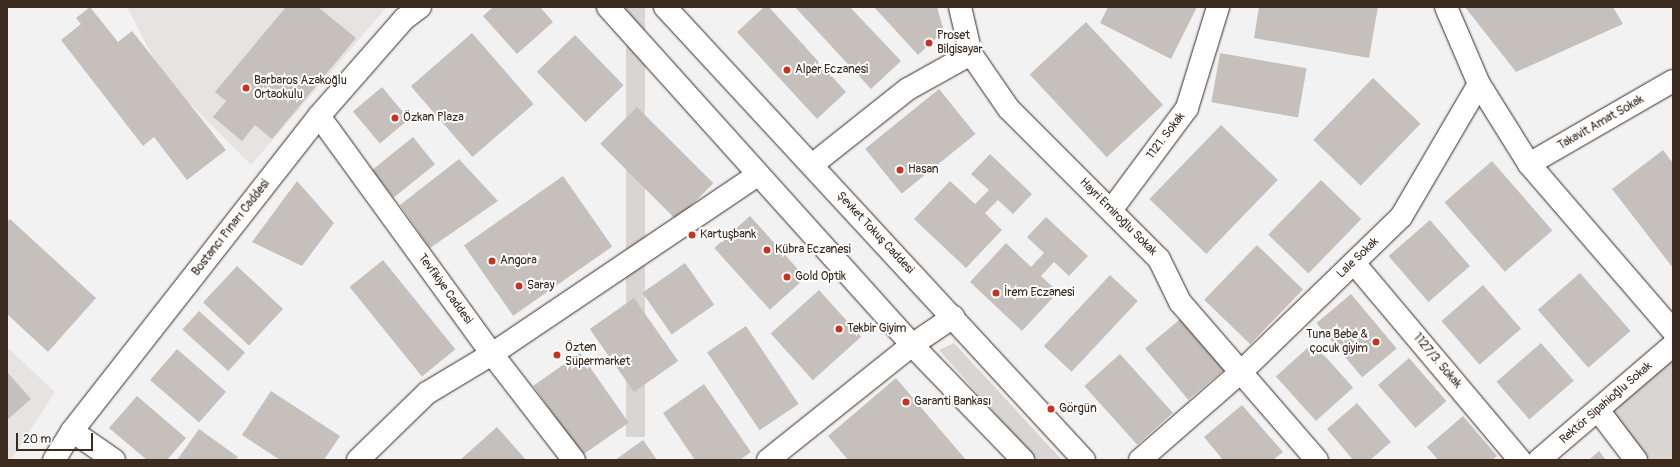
<!DOCTYPE html>
<meta charset="utf-8">
<style>
body{margin:0}
#map{position:relative;width:1680px;height:467px;overflow:hidden;background:#f3f2f2;font-family:Pangolin,sans-serif}
div>[style]{position:absolute}
.built>*{inset:0;background:#e6e3e2}
.green>*{inset:0;background:#d8d5d2;transform-origin:0 0}
.building>*{inset:0;background:#c6c0bd;transform-origin:0 0}
.roads{filter:drop-shadow(0 0 1px #3b2a1e) drop-shadow(0 0 1px #3b2a1e)}
.street>*{height:22px;margin:-11px;padding:0 11px;transform-origin:11px;border-radius:11px;background:#fff}
.secondary>*{height:22px;margin:-11px;padding:0 11px;transform-origin:11px;border-radius:11px;background:#fff}
.dots>*{width:11px;height:11px;translate:-50% -50%;box-sizing:border-box;border:2px solid #fff;border-radius:50%}
span{translate:-50% -50%;white-space:nowrap;text-align:center;line-height:1.15;-webkit-text-stroke:4px #fff;paint-order:stroke}
.poi-label{font-size:12px;color:#3b2a1e}
.left{translate:0 -50%;text-align:left}
.right{translate:-100% -50%;text-align:right}
.street-label{font-size:12px;color:#3b2a1e}
.frame{position:absolute;inset:0;border:8px solid #3b2a1e;pointer-events:none}
.scale{position:absolute;left:16px;top:433px;width:77px;height:18px;box-sizing:border-box;border:2px solid #3b2a1e;border-top:0;padding-left:5px;font-size:12px;line-height:14px;white-space:nowrap;color:#3b2a1e;-webkit-text-stroke:3px #fff;paint-order:stroke}
</style>
<div id="map">
<div class="built">
<div style="clip-path:polygon(127px 7px,387px 7px,251px 165px,163px 76px)"></div>
<div style="clip-path:polygon(7px 347px,55px 392px,11px 460px,7px 460px)"></div>
</div>
<div class="green">
<div style="left:626px;top:7px;width:19px;height:430px"></div>
<div style="clip-path:polygon(954px 343px,1062px 460px,1036px 460px,939px 350px)"></div>
<div style="clip-path:polygon(1673px 355px,1673px 460px,1646px 460px,1609px 410px)"></div>
</div>
<div class="building">
<div style="clip-path:polygon(90px 7px,118px 42px,132px 31px,226px 150px,187px 180px,154px 137px,143px 146px,61px 40px,81px 24px,76px 18px)"></div>
<div style="clip-path:polygon(286px 7px,318px 7px,356px 38px,272px 139px,255px 125px,242px 141px,213px 117px,226px 101px,215px 92px)"></div>
<div style="clip-path:polygon(493px 7px,540px 7px,553px 22px,517px 54px,483px 16px)"></div>
<div style="clip-path:polygon(764px 7px,769px 7px,846px 92px,817px 119px,737px 32px)"></div>
<div style="clip-path:polygon(795px 7px,850px 7px,901px 61px,871px 89px)"></div>
<div style="clip-path:polygon(874px 7px,937px 7px,944px 31px,918px 55px)"></div>
<div style="clip-path:polygon(1108px 7px,1197px 7px,1171px 59px,1100px 23px)"></div>
<div style="clip-path:polygon(1259px 7px,1378px 7px,1369px 58px,1254px 38px)"></div>
<div style="clip-path:polygon(1465px 7px,1613px 7px,1623px 24px,1516px 72px)"></div>
<div style="left:1086px;top:22px;width:113px;height:77px;rotate:47deg"></div>
<div style="left:472px;top:33px;width:94px;height:81px;rotate:49deg"></div>
<div style="left:575px;top:35px;width:70px;height:53px;rotate:46deg"></div>
<div style="left:1220px;top:53px;width:88px;height:50px;rotate:10deg"></div>
<div style="left:1373px;top:78px;width:66px;height:86px;rotate:44deg"></div>
<div style="left:382px;top:87px;width:42px;height:38px;rotate:50deg"></div>
<div style="left:939px;top:89px;width:58px;height:95px;rotate:51deg"></div>
<div style="left:637px;top:107px;width:108px;height:52px;rotate:45deg"></div>
<div style="left:1221px;top:125px;width:79px;height:103px;rotate:44deg"></div>
<div style="left:413px;top:137px;width:35px;height:53px;rotate:51deg"></div>
<div style="clip-path:polygon(1663px 150px,1673px 163px,1673px 268px,1612px 189px)"></div>
<div style="clip-path:polygon(990px 154px,1032px 194px,1013px 214px,998px 200px,985px 213px,1002px 230px,966px 268px,914px 219px,950px 181px,975px 204px,989px 190px,971px 174px)"></div>
<div style="clip-path:polygon(459px 159px,498px 201px,430px 248px,400px 205px)"></div>
<div style="left:1492px;top:161px;width:92px;height:63px;rotate:49deg"></div>
<div style="left:563px;top:176px;width:86px;height:121px;rotate:55deg"></div>
<div style="left:1321px;top:180px;width:56px;height:76px;rotate:44deg"></div>
<div style="clip-path:polygon(297px 181px,334px 223px,302px 266px,252px 242px)"></div>
<div style="left:750px;top:216px;width:83px;height:48px;rotate:48deg"></div>
<div style="clip-path:polygon(1046px 217px,1088px 256px,1069px 276px,1054px 262px,1041px 276px,1058px 292px,1022px 331px,970px 282px,1006px 243px,1031px 267px,1044px 253px,1027px 237px)"></div>
<div style="clip-path:polygon(10px 219px,96px 298px,48px 352px,7px 314px,7px 222px)"></div>
<div style="left:1430px;top:220px;width:61px;height:55px;rotate:49deg"></div>
<div style="left:1257px;top:245px;width:64px;height:76px;rotate:44deg"></div>
<div style="left:383px;top:260px;width:115px;height:43px;rotate:51deg"></div>
<div style="left:685px;top:263px;width:51px;height:52px;rotate:55deg"></div>
<div style="left:237px;top:266px;width:63px;height:50px;rotate:43deg"></div>
<div style="left:1580px;top:273px;width:77px;height:56px;rotate:49deg"></div>
<div style="left:1110px;top:275px;width:38px;height:97px;rotate:43deg"></div>
<div style="left:1483px;top:285px;width:58px;height:55px;rotate:49deg"></div>
<div style="left:819px;top:290px;width:63px;height:65px;rotate:48deg"></div>
<div style="left:1351px;top:294px;width:71px;height:45px;rotate:50deg"></div>
<div style="left:634px;top:298px;width:77px;height:54px;rotate:55deg"></div>
<div style="left:199px;top:311px;width:62px;height:25px;rotate:42deg"></div>
<div style="left:1185px;top:315px;width:67px;height:52px;rotate:50deg"></div>
<div style="left:746px;top:326px;width:94px;height:47px;rotate:56deg"></div>
<div style="left:1313px;top:343px;width:60px;height:50px;rotate:48deg"></div>
<div style="left:1541px;top:343px;width:50px;height:59px;rotate:49deg"></div>
<div style="left:177px;top:349px;width:65px;height:41px;rotate:41deg"></div>
<div style="left:580px;top:353px;width:85px;height:57px;rotate:55deg"></div>
<div style="left:1120px;top:354px;width:79px;height:48px;rotate:48deg"></div>
<div style="left:1409px;top:358px;width:57px;height:41px;rotate:49deg"></div>
<div style="clip-path:polygon(7px 372px,31px 399px,7px 420px)"></div>
<div style="clip-path:polygon(896px 378px,966px 460px,848px 460px,828px 436px)"></div>
<div style="clip-path:polygon(704px 384px,751px 452px,740px 460px,695px 460px,663px 413px)"></div>
<div style="clip-path:polygon(271px 391px,340px 436px,324px 460px,280px 460px,242px 435px)"></div>
<div style="clip-path:polygon(137px 396px,186px 438px,167px 460px,147px 460px,109px 428px)"></div>
<div style="clip-path:polygon(1357px 403px,1391px 442px,1370px 460px,1353px 460px,1327px 429px)"></div>
<div style="clip-path:polygon(1242px 405px,1283px 452px,1273px 460px,1223px 460px,1204px 437px)"></div>
<div style="clip-path:polygon(1463px 416px,1497px 456px,1492px 460px,1438px 460px,1427px 447px)"></div>
<div style="clip-path:polygon(497px 427px,526px 460px,460px 460px)"></div>
<div style="clip-path:polygon(199px 429px,238px 457px,235px 460px,177px 460px)"></div>
<div style="clip-path:polygon(643px 440px,657px 460px,615px 460px)"></div>
<div style="clip-path:polygon(1599px 451px,1606px 460px,1589px 460px)"></div>
</div>
<div class="roads">
<div class="street">
<div style="left:960px;top:7px;width:48px;rotate:76.8deg"></div>
<div style="left:971px;top:54px;width:67px;rotate:55.4deg"></div>
<div style="left:1009px;top:109px;width:212px;rotate:45deg"></div>
<div style="left:1159px;top:259px;width:48px;rotate:64deg"></div>
<div style="left:1180px;top:302px;width:209px;rotate:49.1deg"></div>
<div style="left:1479px;top:84px;width:94px;rotate:58deg"></div>
<div style="left:1529px;top:164px;width:221px;rotate:49.2deg"></div>
<div style="left:1529px;top:164px;width:166px;rotate:-30deg"></div>
<div style="left:812px;top:165px;width:122px;rotate:-38.4deg"></div>
<div style="left:908px;top:89px;width:72px;rotate:-29.1deg"></div>
<div style="left:1112px;top:209px;width:126px;rotate:-53.4deg"></div>
<div style="left:1187px;top:108px;width:106px;rotate:-72.9deg"></div>
<div style="left:1354px;top:263px;width:258px;rotate:49.9deg"></div>
<div style="left:1598px;top:410px;width:63px;rotate:52.8deg"></div>
<div style="left:72px;top:431px;width:51px;rotate:34.6deg"></div>
<div style="left:54px;top:460px;width:34px;rotate:-58deg"></div>
<div style="left:72px;top:431px;width:400px;rotate:-51.9deg"></div>
<div style="left:319px;top:116px;width:129px;rotate:-48.8deg"></div>
<div style="left:404px;top:19px;width:20px;rotate:-37deg"></div>
<div style="left:358px;top:460px;width:96px;rotate:-44.2deg"></div>
<div style="left:427px;top:393px;width:76px;rotate:-31deg"></div>
<div style="left:492px;top:354px;width:320px;rotate:-34deg"></div>
<div style="left:768px;top:460px;width:184px;rotate:-38.6deg"></div>
<div style="left:912px;top:345px;width:50px;rotate:-34.3deg"></div>
<div style="left:1140px;top:460px;width:135px;rotate:-41.1deg"></div>
<div style="left:1242px;top:371px;width:221px;rotate:-44.1deg"></div>
<div style="left:1401px;top:217px;width:154px;rotate:-59.6deg"></div>
<div style="left:1479px;top:84px;width:84px;rotate:-113.2deg"></div>
<div style="left:1539px;top:460px;width:177px;rotate:-40.6deg"></div>
</div>
<div class="secondary">
<div style="left:608px;top:7px;width:455px;rotate:48deg"></div>
<div style="left:912px;top:345px;width:160px;rotate:46deg"></div>
<div style="left:665px;top:7px;width:617px;rotate:47.23deg"></div>
<div style="left:319px;top:116px;width:294px;rotate:54deg"></div>
<div style="left:492px;top:354px;width:134px;rotate:52.3deg"></div>
</div>
</div>
<div class="dots">
<div style="left:929px;top:43px;background:#c8321e"></div>
<div style="left:787px;top:70px;background:#c8321e"></div>
<div style="left:246px;top:88px;background:#c8321e"></div>
<div style="left:395px;top:118px;background:#c8321e"></div>
<div style="left:900px;top:170px;background:#c8321e"></div>
<div style="left:692px;top:235px;background:#c8321e"></div>
<div style="left:767px;top:250px;background:#c8321e"></div>
<div style="left:492px;top:261px;background:#c8321e"></div>
<div style="left:787px;top:277px;background:#c8321e"></div>
<div style="left:519px;top:286px;background:#c8321e"></div>
<div style="left:996px;top:293px;background:#c8321e"></div>
<div style="left:839px;top:329px;background:#c8321e"></div>
<div style="left:1376px;top:342px;background:#c8321e"></div>
<div style="left:557px;top:355px;background:#c8321e"></div>
<div style="left:906px;top:402px;background:#c8321e"></div>
<div style="left:1051px;top:409px;background:#c8321e"></div>
</div>
<div class="poi-label">
<span class="left" style="left:937px;top:43px">Proset<br>Bilgisayar</span>
<span class="left" style="left:795px;top:70px">Alper Eczanesi</span>
<span class="left" style="left:254px;top:88px">Barbaros Azakoğlu<br>Ortaokulu</span>
<span class="left" style="left:403px;top:118px">Özkan Plaza</span>
<span class="left" style="left:908px;top:170px">Hasan</span>
<span class="left" style="left:700px;top:235px">Kartuşbank</span>
<span class="left" style="left:775px;top:250px">Kübra Eczanesi</span>
<span class="left" style="left:500px;top:261px">Angora</span>
<span class="left" style="left:795px;top:277px">Gold Optik</span>
<span class="left" style="left:527px;top:286px">Saray</span>
<span class="left" style="left:1004px;top:293px">İrem Eczanesi</span>
<span class="left" style="left:847px;top:329px">Tekbir Giyim</span>
<span class="right" style="left:1368px;top:342px">Tuna Bebe &amp;<br>çocuk giyim</span>
<span class="left" style="left:565px;top:355px">Özten<br>Süpermarket</span>
<span class="left" style="left:914px;top:402px">Garanti Bankası</span>
<span class="left" style="left:1059px;top:409px">Görgün</span>
</div>
<div class="street-label">
<span style="left:1601px;top:123px;rotate:-30deg">Takavit Amat Sokak</span>
<span style="left:1166px;top:136px;rotate:-53deg">1121. Sokak</span>
<span style="left:1118px;top:217px;rotate:45deg">Hayri Emiroğlu Sokak</span>
<span style="left:231px;top:228px;rotate:-52deg">Bostancı Pınarı Caddesi</span>
<span style="left:875px;top:233px;rotate:47deg">Şevket Tokuş Caddesi</span>
<span style="left:1358px;top:258px;rotate:-44deg">Lale Sokak</span>
<span style="left:445px;top:289px;rotate:54deg">Tevfikiye Caddesi</span>
<span style="left:1437px;top:361px;rotate:50deg">1127/3. Sokak</span>
<span style="left:1606px;top:403px;rotate:-41deg">Rektör Sipahioğlu Sokak</span>
</div>
<div class="frame"></div>
<div class="scale">20 m</div>
</div>
